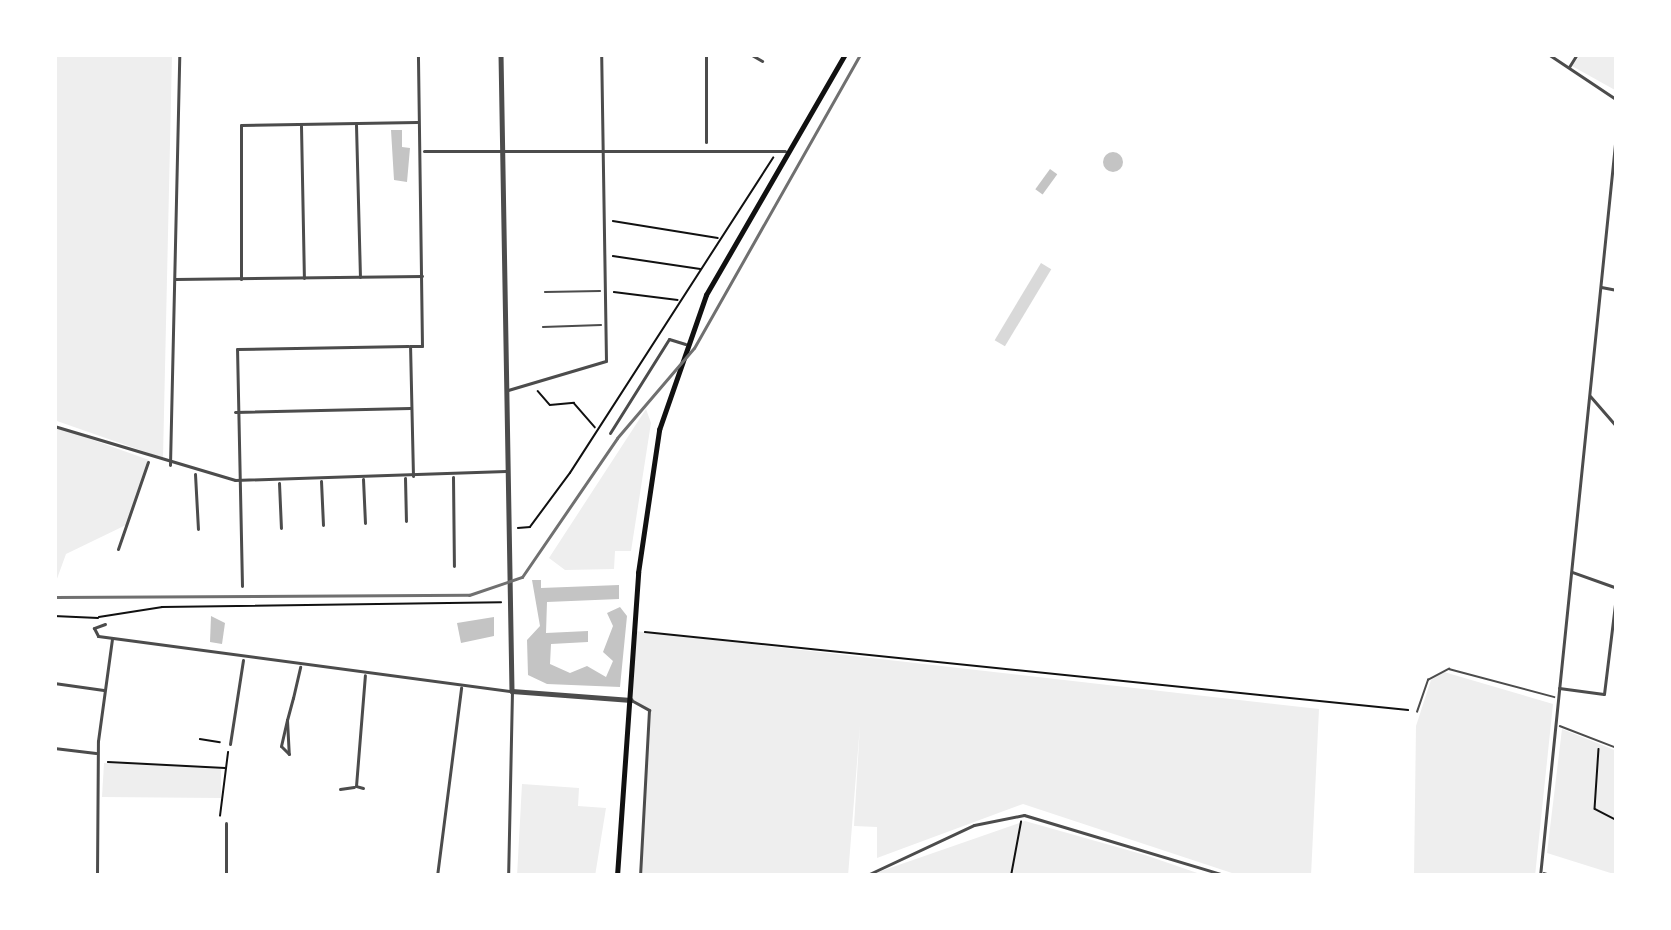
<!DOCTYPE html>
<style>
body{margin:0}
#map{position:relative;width:1671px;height:930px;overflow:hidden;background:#fff;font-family:"Space Grotesk",sans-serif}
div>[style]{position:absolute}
.green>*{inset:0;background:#eee}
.water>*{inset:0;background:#d9d9d9;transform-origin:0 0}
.building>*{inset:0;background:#c4c4c4;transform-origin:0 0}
.round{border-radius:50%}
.path>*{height:1.5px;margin:-0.75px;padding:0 0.75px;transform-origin:0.75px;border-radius:0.75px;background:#111}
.service>*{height:1.5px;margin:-0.75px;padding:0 0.75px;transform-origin:0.75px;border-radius:0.75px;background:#4c4c4c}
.minor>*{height:3px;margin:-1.5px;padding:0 1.5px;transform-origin:1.5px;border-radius:1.5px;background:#4c4c4c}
.tertiary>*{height:4.5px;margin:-2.25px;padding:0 2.25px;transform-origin:2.25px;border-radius:2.25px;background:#4c4c4c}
.secondary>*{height:4.5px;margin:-2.25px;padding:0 2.25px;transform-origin:2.25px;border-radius:2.25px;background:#111}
.tram>*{height:3px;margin:-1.5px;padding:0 1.5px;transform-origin:1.5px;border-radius:1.5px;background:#707070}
span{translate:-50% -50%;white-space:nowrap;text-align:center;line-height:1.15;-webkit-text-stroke:12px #fff;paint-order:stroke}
.frame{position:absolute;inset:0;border:57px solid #fff;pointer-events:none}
</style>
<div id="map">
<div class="green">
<div style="clip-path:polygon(54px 54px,172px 54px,163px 458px,54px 420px)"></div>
<div style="clip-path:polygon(1581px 54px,1617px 54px,1615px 90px,1572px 66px)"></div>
<div style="clip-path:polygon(646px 409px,651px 423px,631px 551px,615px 551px,614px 569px,565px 570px,549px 558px)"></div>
<div style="clip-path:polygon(54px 426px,149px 460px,126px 525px,66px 554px,54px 587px)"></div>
<div style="clip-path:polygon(635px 631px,1319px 709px,1311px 876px,1241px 876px,1023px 804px,877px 858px,877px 827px,854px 826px,860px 725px,848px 876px,640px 876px,649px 710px,631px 700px)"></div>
<div style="clip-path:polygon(1444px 672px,1553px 704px,1535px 876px,1414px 876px,1416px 726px,1431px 680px)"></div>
<div style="clip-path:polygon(1562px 729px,1617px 751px,1617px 875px,1547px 853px)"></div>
<div style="clip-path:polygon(104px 763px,221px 769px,221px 798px,102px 797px)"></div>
<div style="clip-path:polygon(522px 784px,579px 788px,578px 806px,606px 808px,595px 876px,517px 876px)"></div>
<div style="clip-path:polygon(1025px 821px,1145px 855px,1206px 876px,867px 876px)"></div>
</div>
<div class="water">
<div style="left:1041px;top:263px;width:12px;height:90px;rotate:31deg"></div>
</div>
<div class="building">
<div style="clip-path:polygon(391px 130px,402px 130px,402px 147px,410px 148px,407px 182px,394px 180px)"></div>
<div class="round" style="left:1103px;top:152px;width:20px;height:20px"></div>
<div style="left:1050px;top:169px;width:9px;height:25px;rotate:36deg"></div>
<div style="clip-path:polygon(532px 580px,541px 580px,541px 588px,619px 585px,619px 599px,547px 602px,546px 633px,588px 631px,588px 642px,551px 644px,550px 664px,570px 673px,587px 666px,606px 677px,613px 661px,603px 652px,613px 626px,607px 613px,620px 607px,627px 616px,620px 687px,547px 684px,528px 675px,527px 640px,540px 626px)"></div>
<div style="clip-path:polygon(211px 616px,225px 623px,222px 644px,210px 642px)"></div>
<div style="clip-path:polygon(494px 617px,494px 636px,461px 643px,457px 623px)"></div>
</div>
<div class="path">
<div style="left:613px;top:221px;width:106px;rotate:9.2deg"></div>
<div style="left:613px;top:256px;width:88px;rotate:8.5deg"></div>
<div style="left:614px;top:292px;width:64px;rotate:7.1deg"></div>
<div style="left:538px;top:391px;width:18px;rotate:49deg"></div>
<div style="left:550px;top:405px;width:24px;rotate:-5deg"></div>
<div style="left:574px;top:403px;width:32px;rotate:49deg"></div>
<div style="left:518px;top:528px;width:12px;rotate:-5deg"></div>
<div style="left:530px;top:527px;width:67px;rotate:-53.5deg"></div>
<div style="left:570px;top:473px;width:375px;rotate:-57.2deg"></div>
<div style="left:54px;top:616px;width:44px;rotate:2.6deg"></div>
<div style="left:99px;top:617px;width:64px;rotate:-9deg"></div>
<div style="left:162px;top:607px;width:339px;rotate:-0.8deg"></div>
<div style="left:645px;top:632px;width:767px;rotate:5.84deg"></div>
<div style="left:200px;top:739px;width:20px;rotate:9deg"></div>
<div style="left:1599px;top:749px;width:60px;rotate:93.8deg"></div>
<div style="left:1595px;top:809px;width:25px;rotate:27deg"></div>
<div style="left:108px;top:762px;width:117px;rotate:2.9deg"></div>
<div style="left:220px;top:816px;width:64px;rotate:-82.8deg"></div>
<div style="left:1011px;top:876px;width:55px;rotate:-79.5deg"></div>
</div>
<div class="service">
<div style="left:522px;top:55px;width:41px;rotate:-1.4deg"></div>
<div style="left:545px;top:292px;width:55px;rotate:-1deg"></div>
<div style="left:543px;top:327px;width:58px;rotate:-2deg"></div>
<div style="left:1417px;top:712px;width:34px;rotate:-71deg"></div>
<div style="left:1428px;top:680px;width:24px;rotate:-28deg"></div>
<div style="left:1449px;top:669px;width:109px;rotate:14.9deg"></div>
<div style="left:1560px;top:726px;width:61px;rotate:21.1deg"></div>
<div style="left:1544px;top:873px;width:10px;rotate:17deg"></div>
</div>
<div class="minor">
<div style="left:750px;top:54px;width:14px;rotate:30deg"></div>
<div style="left:1548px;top:54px;width:83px;rotate:33.7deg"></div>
<div style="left:1569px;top:67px;width:15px;rotate:-58deg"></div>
<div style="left:356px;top:125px;width:152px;rotate:88.5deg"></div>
<div style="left:301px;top:126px;width:152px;rotate:88.9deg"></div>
<div style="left:706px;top:142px;width:88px;rotate:-90deg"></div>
<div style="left:424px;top:151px;width:361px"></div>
<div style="left:175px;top:279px;width:247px;rotate:-0.7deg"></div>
<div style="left:241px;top:279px;width:154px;rotate:-90deg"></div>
<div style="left:241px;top:125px;width:176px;rotate:-1deg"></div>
<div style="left:1601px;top:287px;width:16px;rotate:11deg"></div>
<div style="left:508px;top:390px;width:102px;rotate:-16.5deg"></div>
<div style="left:606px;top:361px;width:307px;rotate:-90.9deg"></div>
<div style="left:1590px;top:396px;width:41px;rotate:48.9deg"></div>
<div style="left:235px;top:412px;width:175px;rotate:-1.3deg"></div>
<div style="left:54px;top:426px;width:189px;rotate:16.6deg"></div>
<div style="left:235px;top:480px;width:271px;rotate:-1.9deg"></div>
<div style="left:610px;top:433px;width:111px;rotate:-57.9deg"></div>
<div style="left:669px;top:339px;width:17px;rotate:17deg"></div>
<div style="left:170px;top:465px;width:411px;rotate:-88.7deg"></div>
<div style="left:195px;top:474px;width:55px;rotate:86.9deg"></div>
<div style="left:413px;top:476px;width:130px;rotate:-91.3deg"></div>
<div style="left:410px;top:346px;width:12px"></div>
<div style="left:422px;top:346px;width:292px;rotate:-90.8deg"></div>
<div style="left:453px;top:477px;width:89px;rotate:89.4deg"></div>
<div style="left:405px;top:478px;width:43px;rotate:88.7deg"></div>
<div style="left:363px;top:479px;width:44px;rotate:87.4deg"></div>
<div style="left:321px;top:481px;width:44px;rotate:87.4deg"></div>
<div style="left:279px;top:483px;width:45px;rotate:87.5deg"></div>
<div style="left:118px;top:549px;width:92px;rotate:-71deg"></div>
<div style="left:242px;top:586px;width:237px;rotate:-91.2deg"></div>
<div style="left:237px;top:349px;width:171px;rotate:-1deg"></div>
<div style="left:105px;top:624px;width:12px;rotate:160deg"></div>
<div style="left:94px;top:628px;width:9px;rotate:63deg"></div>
<div style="left:98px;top:636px;width:418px;rotate:7.6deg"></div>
<div style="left:512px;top:691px;width:185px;rotate:91.2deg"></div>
<div style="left:54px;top:683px;width:50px;rotate:8deg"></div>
<div style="left:1559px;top:688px;width:45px;rotate:7.6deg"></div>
<div style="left:1604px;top:694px;width:107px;rotate:-83deg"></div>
<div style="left:1617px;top:588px;width:48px;rotate:-160.4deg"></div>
<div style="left:631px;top:700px;width:21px;rotate:29deg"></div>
<div style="left:649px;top:710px;width:166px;rotate:93.1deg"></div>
<div style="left:287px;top:720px;width:34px;rotate:87deg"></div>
<div style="left:289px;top:754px;width:11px;rotate:-135deg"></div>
<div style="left:281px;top:746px;width:27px;rotate:-77deg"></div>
<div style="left:287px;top:720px;width:23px;rotate:-75deg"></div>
<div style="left:293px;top:698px;width:32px;rotate:-77deg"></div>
<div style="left:230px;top:744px;width:85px;rotate:-81.2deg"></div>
<div style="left:54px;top:748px;width:42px;rotate:6.8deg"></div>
<div style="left:363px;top:788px;width:7px;rotate:-164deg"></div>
<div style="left:356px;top:786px;width:111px;rotate:-85.4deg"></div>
<div style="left:340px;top:789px;width:14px;rotate:-8deg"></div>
<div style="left:226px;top:823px;width:53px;rotate:90deg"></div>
<div style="left:97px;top:876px;width:135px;rotate:-89.6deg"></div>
<div style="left:98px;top:741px;width:103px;rotate:-82.2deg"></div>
<div style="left:437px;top:876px;width:190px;rotate:-82.7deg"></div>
<div style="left:865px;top:876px;width:120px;rotate:-25.1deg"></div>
<div style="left:974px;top:825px;width:51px;rotate:-11.3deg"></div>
<div style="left:1024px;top:815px;width:212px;rotate:16.7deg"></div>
<div style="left:1540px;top:876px;width:756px;rotate:-84.15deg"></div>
</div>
<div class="tertiary">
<div style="left:501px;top:54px;width:637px;rotate:89.01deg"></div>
<div style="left:512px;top:691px;width:119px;rotate:4.3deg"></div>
</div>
<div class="secondary">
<div style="left:617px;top:876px;width:304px;rotate:-86deg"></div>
<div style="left:638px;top:573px;width:145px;rotate:-81.6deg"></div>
<div style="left:659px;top:430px;width:143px;rotate:-70.8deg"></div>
<div style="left:706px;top:295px;width:278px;rotate:-60deg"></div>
</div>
<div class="tram">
<div style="left:54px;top:597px;width:415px;rotate:-0.3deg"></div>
<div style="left:469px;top:595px;width:56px;rotate:-18.8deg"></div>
<div style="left:522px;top:577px;width:168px;rotate:-55.6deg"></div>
<div style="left:617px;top:438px;width:118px;rotate:-49.5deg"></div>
<div style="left:694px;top:348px;width:338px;rotate:-60.5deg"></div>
</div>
<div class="frame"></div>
</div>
